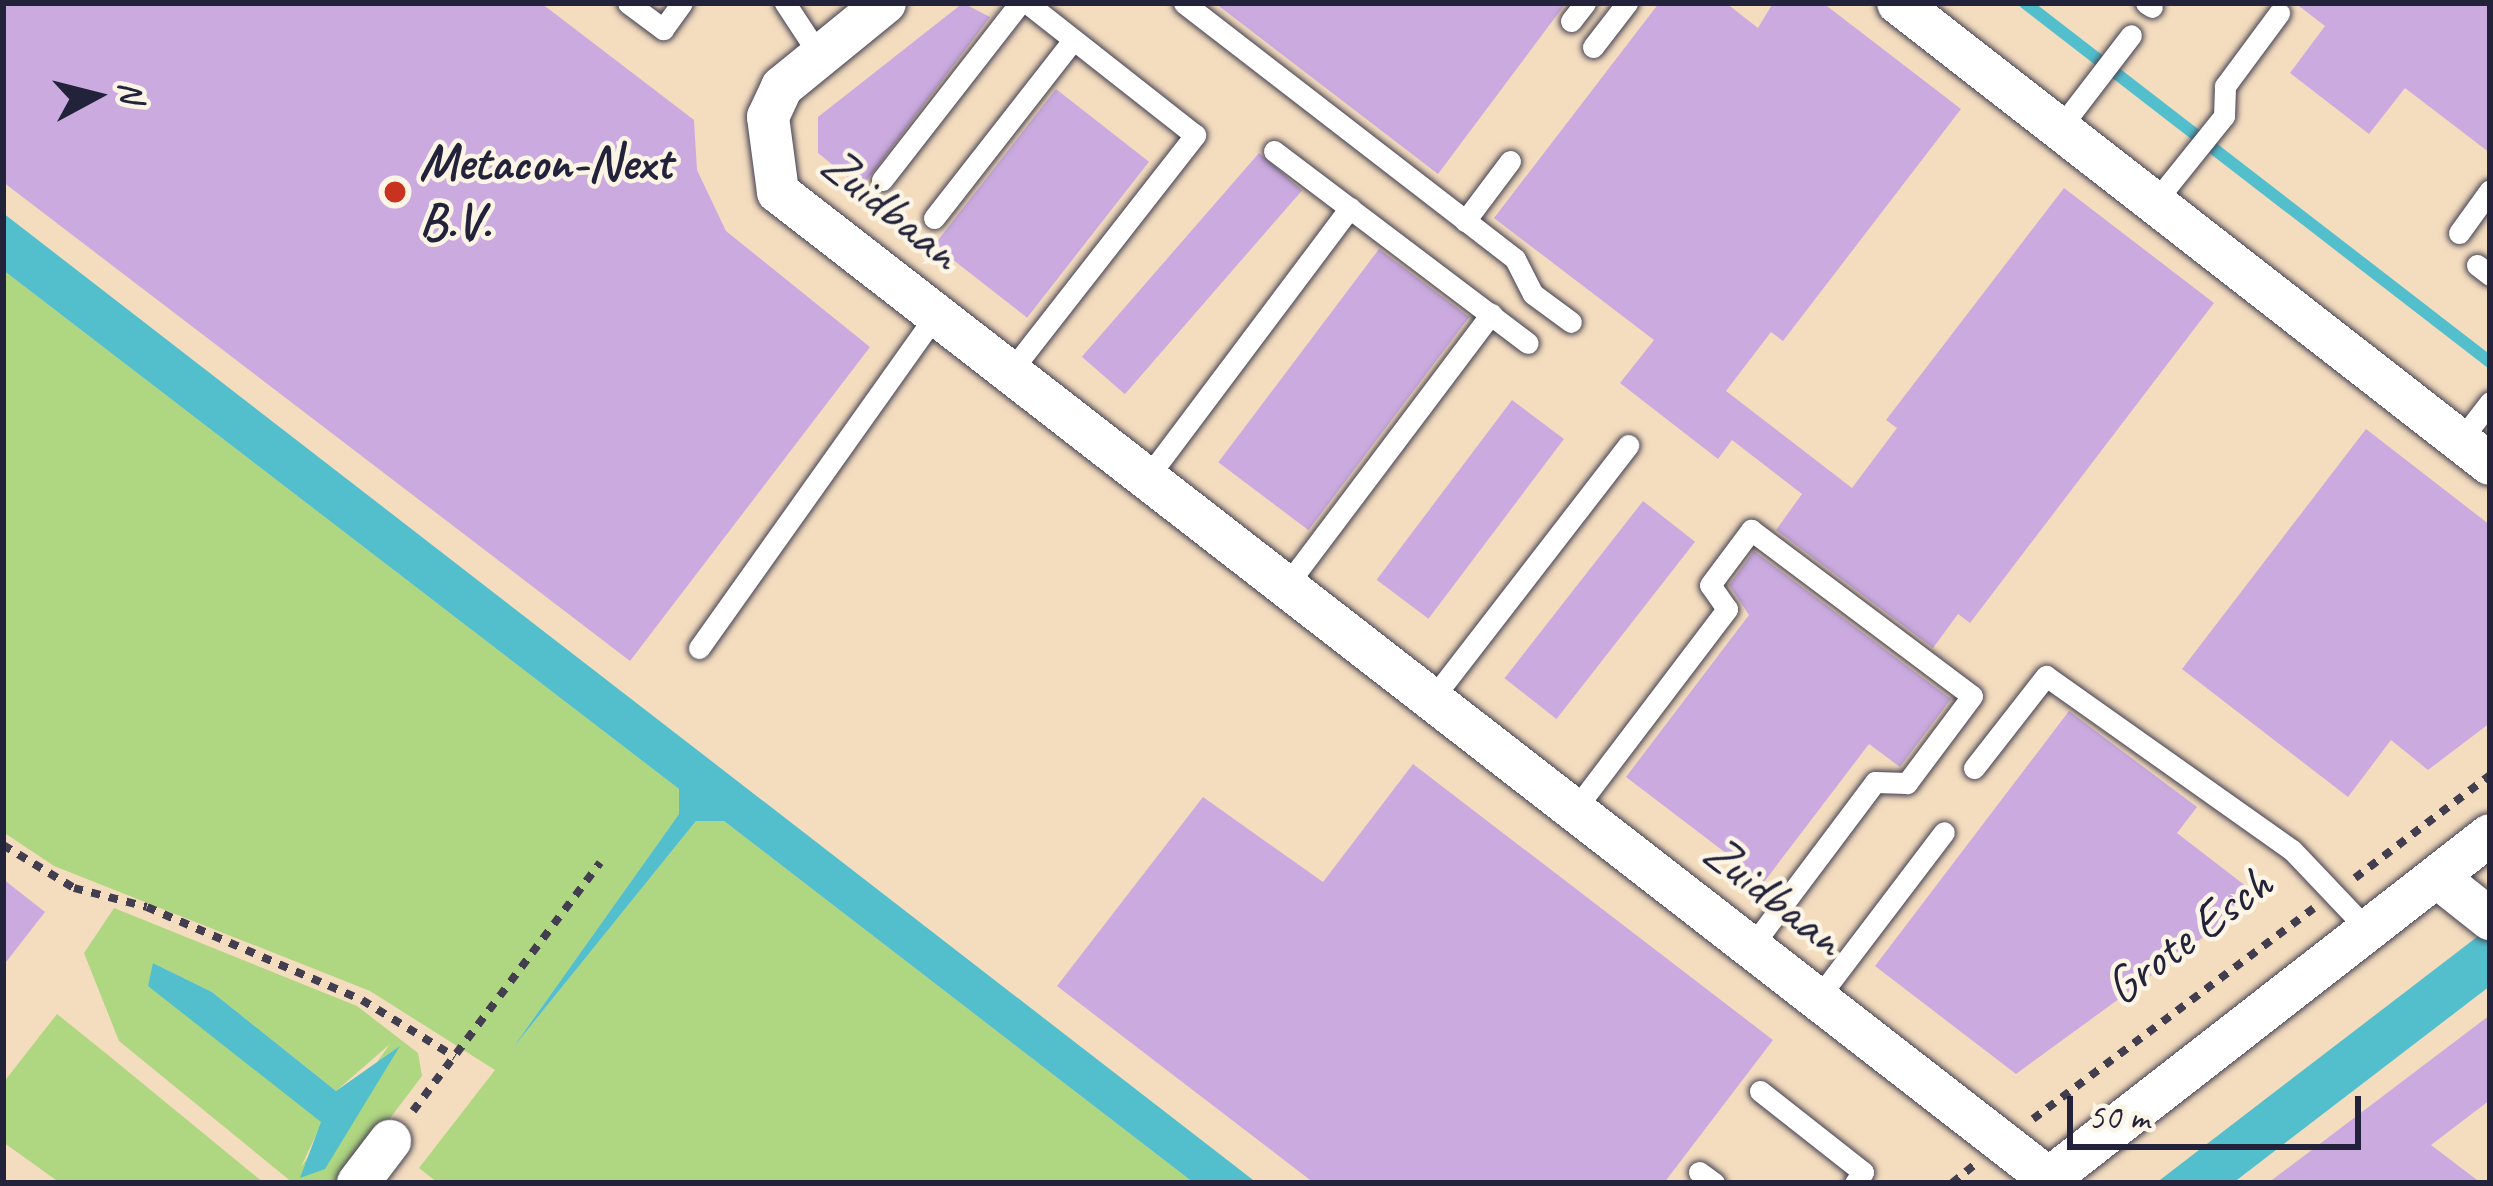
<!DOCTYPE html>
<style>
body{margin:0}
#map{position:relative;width:2493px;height:1186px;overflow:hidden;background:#f4ddbf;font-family:Caveat,sans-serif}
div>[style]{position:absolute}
.green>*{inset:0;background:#afd681}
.water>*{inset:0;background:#53bfcd}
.stream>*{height:12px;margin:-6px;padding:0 6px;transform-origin:6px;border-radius:6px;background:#53bfcd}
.building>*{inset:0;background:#cbabdf;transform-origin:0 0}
.path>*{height:8px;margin-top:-4px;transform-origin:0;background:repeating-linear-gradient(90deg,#423e4f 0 9px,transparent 0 18px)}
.roads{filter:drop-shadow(0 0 3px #423e4f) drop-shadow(0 0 3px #423e4f)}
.lane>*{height:21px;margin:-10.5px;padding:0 10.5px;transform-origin:10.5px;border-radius:10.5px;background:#fff}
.street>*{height:42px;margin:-21px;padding:0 21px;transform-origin:21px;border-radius:21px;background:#fff}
.dots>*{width:33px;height:33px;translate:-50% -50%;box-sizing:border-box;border:6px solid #fcf5e5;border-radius:50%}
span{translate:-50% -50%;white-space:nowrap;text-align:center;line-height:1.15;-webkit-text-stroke:9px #fcf5e5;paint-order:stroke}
.poi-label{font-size:51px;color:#22223b;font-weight:700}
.left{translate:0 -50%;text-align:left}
.street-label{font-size:51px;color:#22223b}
.frame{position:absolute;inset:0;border:6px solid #22223b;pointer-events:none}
.north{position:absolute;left:36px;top:36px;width:120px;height:120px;-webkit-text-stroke:9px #fcf5e5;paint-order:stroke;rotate:83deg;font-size:33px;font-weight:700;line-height:48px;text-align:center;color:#22223b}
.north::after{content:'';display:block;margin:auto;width:42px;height:54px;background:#22223b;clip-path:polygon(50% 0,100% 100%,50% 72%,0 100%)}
.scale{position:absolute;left:2067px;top:1096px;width:294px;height:54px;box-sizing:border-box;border:6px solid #22223b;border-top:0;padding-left:15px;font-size:36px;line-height:42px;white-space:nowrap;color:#22223b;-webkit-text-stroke:9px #fcf5e5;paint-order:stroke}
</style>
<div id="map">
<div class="green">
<div style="clip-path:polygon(3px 270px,679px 789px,679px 814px,512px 1049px,696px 821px,724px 821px,1194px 1183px,438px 1183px,419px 1168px,495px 1070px,370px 991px,54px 866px,3px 832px)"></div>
<div style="clip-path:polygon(evenodd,114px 908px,357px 1006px,418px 1053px,422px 1076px,341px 1183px,293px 1183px,119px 1041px,84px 953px,114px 908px,153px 963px,212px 992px,336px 1091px,390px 1044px,301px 1167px,322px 1122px,153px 963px)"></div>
<div style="clip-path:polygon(57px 1014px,108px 1055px,264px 1183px,60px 1183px,3px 1142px,3px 1083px)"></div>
</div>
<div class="water">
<div style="clip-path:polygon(3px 213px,1257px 1183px,1194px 1183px,724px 821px,696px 821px,512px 1049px,679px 814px,679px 789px,3px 270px)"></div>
<div style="clip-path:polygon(2490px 927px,2490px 986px,2233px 1183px,2156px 1183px)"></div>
<div style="clip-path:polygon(153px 963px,212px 992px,336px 1091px,400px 1046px,325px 1169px,300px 1178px,321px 1122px,148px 986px)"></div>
</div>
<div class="stream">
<div style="left:2025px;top:3px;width:587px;rotate:37.67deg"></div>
</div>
<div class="building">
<div style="clip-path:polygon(3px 3px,541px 3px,694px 120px,697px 170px,726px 231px,870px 347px,630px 661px,3px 182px)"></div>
<div style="clip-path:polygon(963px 3px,990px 17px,861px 188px,818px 153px,818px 117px)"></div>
<div style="clip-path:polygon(1215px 3px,1566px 3px,1438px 174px)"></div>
<div style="clip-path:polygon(1659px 3px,1726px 3px,1758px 28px,1773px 3px,1823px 3px,1961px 109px,1783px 341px,1771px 332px,1726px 391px,1852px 488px,1897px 428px,1886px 420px,2064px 188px,2214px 303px,1970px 623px,1958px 614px,1933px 648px,1776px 530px,1802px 494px,1732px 440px,1718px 459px,1620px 383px,1654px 340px,1494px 218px)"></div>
<div style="clip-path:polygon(2295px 3px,2490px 3px,2490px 153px,2405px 88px,2369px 134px,2290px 73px,2325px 26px)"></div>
<div style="left:1056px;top:89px;width:118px;height:198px;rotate:38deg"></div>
<div style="left:1259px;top:153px;width:57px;height:270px;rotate:41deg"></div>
<div style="left:1379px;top:249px;width:113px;height:267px;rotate:37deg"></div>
<div style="left:1512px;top:400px;width:65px;height:225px;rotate:37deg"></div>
<div style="clip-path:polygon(2366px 429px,2490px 525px,2490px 723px,2428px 770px,2391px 740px,2348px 797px,2182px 669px)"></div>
<div style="left:1643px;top:501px;width:66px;height:225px;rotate:38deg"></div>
<div style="clip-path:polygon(1754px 551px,1951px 699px,1900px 767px,1869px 744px,1764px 882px,1626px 777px,1749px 615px,1729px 585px)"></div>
<div style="clip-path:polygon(2069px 711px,2197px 807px,2177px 833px,2247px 887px,2249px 904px,2016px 1074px,1875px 966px)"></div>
<div style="clip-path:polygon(1413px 764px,1773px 1040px,1664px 1183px,1314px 1183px,1057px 986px,1203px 797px,1323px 882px)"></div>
<div style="clip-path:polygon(3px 879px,45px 912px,3px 966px)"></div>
<div style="clip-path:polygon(2490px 1015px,2490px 1100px,2431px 1145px,2481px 1183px,2268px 1183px)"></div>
</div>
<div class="path">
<div style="left:3px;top:845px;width:83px;rotate:31.2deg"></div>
<div style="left:74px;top:888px;width:75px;rotate:14.6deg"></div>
<div style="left:147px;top:907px;width:234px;rotate:23.4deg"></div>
<div style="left:362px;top:1000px;width:109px;rotate:31.5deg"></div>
<div style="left:2355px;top:878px;width:170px;rotate:-37.3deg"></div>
<div style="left:413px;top:1111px;width:311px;rotate:-53deg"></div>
<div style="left:2033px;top:1119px;width:351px;rotate:-36.9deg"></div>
<div style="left:1952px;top:1183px;width:28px;rotate:-39deg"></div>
</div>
<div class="roads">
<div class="lane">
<div style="left:628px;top:3px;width:44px;rotate:36.6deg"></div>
<div style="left:663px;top:29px;width:32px;rotate:-54deg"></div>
<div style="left:785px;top:3px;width:64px;rotate:56.6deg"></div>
<div style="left:1184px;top:3px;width:418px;rotate:37.7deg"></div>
<div style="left:1515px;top:259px;width:39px;rotate:63deg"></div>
<div style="left:1533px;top:294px;width:47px;rotate:36.4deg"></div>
<div style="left:2146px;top:3px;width:7px;rotate:34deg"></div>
<div style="left:1571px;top:21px;width:23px;rotate:-52deg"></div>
<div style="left:1593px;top:47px;width:56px;rotate:-52.3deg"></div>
<div style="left:2059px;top:129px;width:118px;rotate:-52.5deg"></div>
<div style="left:1274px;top:151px;width:318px;rotate:37.1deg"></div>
<div style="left:882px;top:180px;width:224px;rotate:-52.1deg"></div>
<div style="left:2154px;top:203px;width:112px;rotate:-51.2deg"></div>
<div style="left:2224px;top:116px;width:30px;rotate:-88deg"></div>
<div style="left:2225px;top:86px;width:91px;rotate:-53.5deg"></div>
<div style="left:934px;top:218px;width:226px;rotate:-52deg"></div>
<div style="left:1465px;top:221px;width:75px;rotate:-53.1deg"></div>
<div style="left:2459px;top:233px;width:53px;rotate:-54.2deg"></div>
<div style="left:2477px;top:265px;width:16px;rotate:38deg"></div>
<div style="left:1010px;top:372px;width:301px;rotate:-52deg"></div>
<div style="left:1195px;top:135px;width:214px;rotate:-141.8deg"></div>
<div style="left:2460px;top:441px;width:49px;rotate:-52.4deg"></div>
<div style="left:1147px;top:478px;width:338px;rotate:-53.1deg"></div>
<div style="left:1286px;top:586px;width:341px;rotate:-53deg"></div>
<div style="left:699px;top:648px;width:410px;rotate:-54.6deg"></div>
<div style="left:1432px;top:699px;width:321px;rotate:-52.3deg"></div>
<div style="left:1974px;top:768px;width:117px;rotate:-52deg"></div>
<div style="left:2046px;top:676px;width:301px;rotate:35.3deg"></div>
<div style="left:2292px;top:850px;width:110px;rotate:46.5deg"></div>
<div style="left:1576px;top:808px;width:250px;rotate:-52.8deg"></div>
<div style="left:1727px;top:609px;width:29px;rotate:-125deg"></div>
<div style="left:1710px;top:585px;width:69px;rotate:-53.3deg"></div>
<div style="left:1751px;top:530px;width:276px;rotate:36.9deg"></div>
<div style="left:1972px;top:696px;width:109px;rotate:126.8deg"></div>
<div style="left:1907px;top:783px;width:32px;rotate:-178deg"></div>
<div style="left:1875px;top:782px;width:205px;rotate:126.9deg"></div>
<div style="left:1818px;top:998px;width:208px;rotate:-52.8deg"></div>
<div style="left:1760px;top:1091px;width:131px;rotate:38.2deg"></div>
<div style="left:1863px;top:1172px;width:14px;rotate:126deg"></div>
<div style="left:1699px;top:1172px;width:19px;rotate:36deg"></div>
</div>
<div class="street">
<div style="left:885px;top:3px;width:133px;rotate:140.8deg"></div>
<div style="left:782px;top:87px;width:33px;rotate:115deg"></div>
<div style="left:768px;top:117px;width:76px;rotate:82.4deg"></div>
<div style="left:778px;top:192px;width:1608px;rotate:37.82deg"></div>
<div style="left:1898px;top:3px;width:750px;rotate:37.91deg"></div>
<div style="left:2437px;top:877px;width:68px;rotate:38.4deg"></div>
<div style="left:358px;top:1183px;width:53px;rotate:-52.7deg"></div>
<div style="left:2043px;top:1183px;width:566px;rotate:-37.9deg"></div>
</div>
</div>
<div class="dots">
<div style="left:395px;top:192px;background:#c8321e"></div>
</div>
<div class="poi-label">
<span class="left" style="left:419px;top:192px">Metacon-Next<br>B.V.</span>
</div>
<div class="street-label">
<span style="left:891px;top:208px;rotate:39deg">Zuidbaan</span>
<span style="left:1774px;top:895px;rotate:38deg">Zuidbaan</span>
<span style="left:2188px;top:935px;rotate:-37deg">Grote Esch</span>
</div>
<div class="frame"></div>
<div class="north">N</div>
<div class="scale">50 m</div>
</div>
